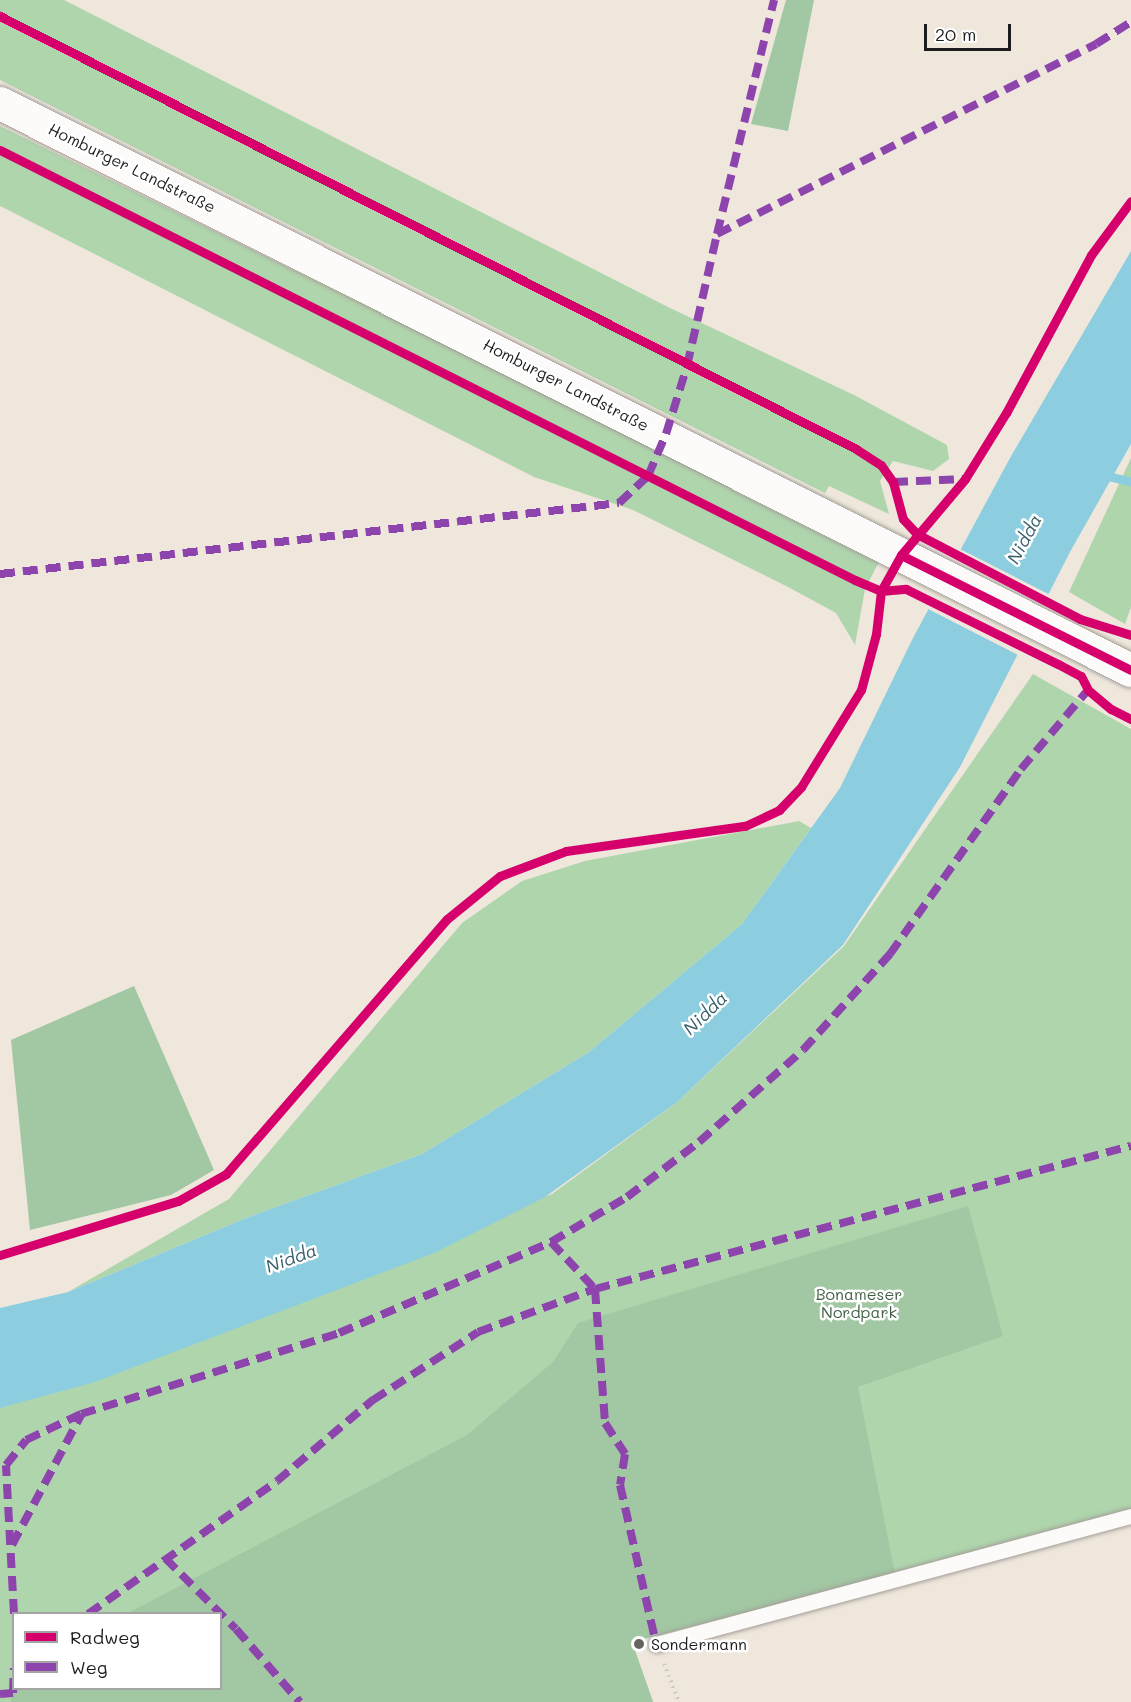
<!DOCTYPE html>
<meta charset="utf-8">
<style>
body{margin:0}
#map{position:relative;width:1131px;height:1702px;overflow:hidden;background:#efe7dc;font-family:Mali,sans-serif}
div>[style]{position:absolute}
.green>*{inset:0;background:#afd5ad}
.forest>*{inset:0;background:#a2c7a3}
.water>*{inset:0;background:#8ccedf}
.pier>*{inset:0;background:#efe7dc;transform-origin:0 0}
.stream>*{height:9px;margin:-4.5px;padding:0 4.5px;transform-origin:4.5px;border-radius:4.5px;background:#8ccedf}
.path>*{height:4px;margin-top:-2px;transform-origin:0;background:repeating-linear-gradient(90deg,#c8c7c4 0 1.5px,transparent 0 6px)}
.roads{filter:drop-shadow(0 0 2px #a39e98) drop-shadow(0 0 2px #a39e98)}
.service>*{height:15px;margin:-7.5px;padding:0 7.5px;transform-origin:7.5px;border-radius:7.5px;background:#fdfbfa}
.tertiary>*{height:33px;margin:-16.5px;padding:0 16.5px;transform-origin:16.5px;border-radius:16.5px;background:#fdfbfa}
.quiet>*{height:8px;margin-top:-4px;transform-origin:0;background:repeating-linear-gradient(90deg,#8e44ad 0 15px,transparent 0 23px)}
.cycleway>*{height:9px;margin:-4.5px;padding:0 4.5px;transform-origin:4.5px;border-radius:4.5px;background:#d6006c}
.dots>*{width:16px;height:16px;translate:-50% -50%;box-sizing:border-box;border:3px solid #fff;border-radius:50%}
span{translate:-50% -50%;white-space:nowrap;text-align:center;line-height:1.15;-webkit-text-stroke:5px #fff;paint-order:stroke}
.street-label{font-size:16px;color:#1c1c1c}
.park-label{font-size:16px;color:#426047}
.poi-label{font-size:16px;color:#1c1c1c}
.left{translate:0 -50%;text-align:left}
.water-label{font-size:18px;color:#385f6a;font-style:italic}
.legend{position:absolute;left:12px;top:1612px;width:210px;height:78px;box-sizing:border-box;background:#fff;border:2px solid #a4a4a4;margin:0;padding:8px 10px;list-style:none;font-size:18px;color:#1c1c1c}
.legend li{display:flex;align-items:center;gap:12px;height:30px}
.legend b{width:30px;border:2px solid #a4a4a4}
.scale{position:absolute;left:924px;top:24px;width:87px;height:27px;box-sizing:border-box;border:3px solid #1c1c1c;border-top:0;padding-left:8px;font-size:18px;line-height:21px;white-space:nowrap;color:#1c1c1c;-webkit-text-stroke:4px #fff;paint-order:stroke}
</style>
<div id="map">
<div class="green">
<div style="clip-path:polygon(0 0,64px 0,670px 308px,856px 396px,947px 445px,949px 459px,933px 471px,893px 461px,880px 481px,889px 514px,829px 486px,825px 493px,0 80px)"></div>
<div style="clip-path:polygon(0 126px,881px 558px,865px 589px,855px 645px,836px 613px,790px 588px,633px 510px,534px 477px,0 206px)"></div>
<div style="clip-path:polygon(1131px 458px,1131px 607px,1125px 624px,1069px 592px)"></div>
<div style="clip-path:polygon(evenodd,1033px 674px,1131px 729px,1131px 1513px,632px 1642px,653px 1702px,0 1702px,0 1404px,552px 1194px,677px 1102px,844px 946px,1033px 674px,14px 1614px,220px 1614px,220px 1688px,14px 1688px,14px 1614px)"></div>
<div style="clip-path:polygon(799px 821px,811px 828px,742px 924px,589px 1052px,422px 1154px,251px 1216px,68px 1292px,229px 1199px,462px 923px,522px 881px,585px 861px)"></div>
</div>
<div class="forest">
<div style="clip-path:polygon(786px 0,814px 0,788px 131px,751px 124px)"></div>
<div style="clip-path:polygon(134px 986px,214px 1170px,171px 1195px,30px 1230px,11px 1040px)"></div>
<div style="clip-path:polygon(968px 1206px,1003px 1336px,858px 1387px,895px 1574px,632px 1642px,653px 1702px,11px 1702px,13px 1687px,220px 1688px,220px 1614px,128px 1613px,467px 1435px,553px 1362px,578px 1323px)"></div>
</div>
<div class="water">
<div style="clip-path:polygon(1131px 251px,1131px 444px,1070px 552px,960px 767px,843px 945px,677px 1102px,545px 1197px,434px 1253px,95px 1382px,0 1408px,0 1308px,68px 1292px,251px 1216px,422px 1154px,589px 1052px,742px 924px,840px 788px,913px 638px,1010px 458px)"></div>
</div>
<div class="pier">
<div style="left:958px;top:548px;width:104px;height:68px;rotate:27deg"></div>
</div>
<div class="stream">
<div style="left:1100px;top:474px;width:32px;rotate:14deg"></div>
</div>
<div class="path">
<div style="left:664px;top:1664px;width:41px;rotate:68.5deg"></div>
</div>
<div class="roads">
<div class="service">
<div style="left:656px;top:1644px;width:492px;rotate:-15.1deg"></div>
</div>
<div class="tertiary">
<div style="left:0;top:103px;width:1265px;rotate:26.63deg"></div>
</div>
</div>
<div class="quiet">
<div style="left:717px;top:234px;width:241px;rotate:-76.3deg"></div>
<div style="left:893px;top:482px;width:72px;rotate:-2.4deg"></div>
<div style="left:0;top:574px;width:623px;rotate:-6.54deg"></div>
<div style="left:619px;top:503px;width:40px;rotate:-43deg"></div>
<div style="left:648px;top:476px;width:46px;rotate:-66.8deg"></div>
<div style="left:666px;top:434px;width:71px;rotate:-72.8deg"></div>
<div style="left:687px;top:366px;width:135px;rotate:-77.2deg"></div>
<div style="left:717px;top:234px;width:424px;rotate:-26.6deg"></div>
<div style="left:1096px;top:44px;width:41px;rotate:-32.2deg"></div>
<div style="left:551px;top:1242px;width:64px;rotate:46.9deg"></div>
<div style="left:595px;top:1289px;width:134px;rotate:85.7deg"></div>
<div style="left:605px;top:1423px;width:37px;rotate:57deg"></div>
<div style="left:625px;top:1454px;width:31px;rotate:99deg"></div>
<div style="left:620px;top:1485px;width:163px;rotate:77.2deg"></div>
<div style="left:12px;top:1545px;width:147px;rotate:-62deg"></div>
<div style="left:165px;top:1558px;width:100px;rotate:45deg"></div>
<div style="left:236px;top:1629px;width:97px;rotate:48.8deg"></div>
<div style="left:14px;top:1614px;width:149px;rotate:-93.1deg"></div>
<div style="left:6px;top:1465px;width:32px;rotate:-51deg"></div>
<div style="left:26px;top:1440px;width:61px;rotate:-25.3deg"></div>
<div style="left:81px;top:1414px;width:270px;rotate:-17.4deg"></div>
<div style="left:339px;top:1333px;width:231px;rotate:-23.2deg"></div>
<div style="left:551px;top:1242px;width:88px;rotate:-30.6deg"></div>
<div style="left:627px;top:1197px;width:91px;rotate:-37.4deg"></div>
<div style="left:699px;top:1142px;width:139px;rotate:-41.5deg"></div>
<div style="left:803px;top:1050px;width:130px;rotate:-47.8deg"></div>
<div style="left:890px;top:954px;width:227px;rotate:-54.7deg"></div>
<div style="left:1021px;top:769px;width:104px;rotate:-49.7deg"></div>
<div style="left:88px;top:1614px;width:231px;rotate:-35.1deg"></div>
<div style="left:277px;top:1481px;width:126px;rotate:-40.2deg"></div>
<div style="left:373px;top:1400px;width:125px;rotate:-32.9deg"></div>
<div style="left:478px;top:1332px;width:125px;rotate:-20.2deg"></div>
<div style="left:595px;top:1289px;width:555px;rotate:-14.94deg"></div>
<div style="left:0;top:1694px;width:13px;rotate:-4deg"></div>
<div style="left:13px;top:1693px;width:25px;rotate:-88deg"></div>
</div>
<div class="cycleway">
<div style="left:0;top:16px;width:959px;rotate:26.83deg"></div>
<div style="left:856px;top:449px;width:30px;rotate:33deg"></div>
<div style="left:881px;top:465px;width:21px;rotate:55deg"></div>
<div style="left:893px;top:482px;width:38px;rotate:75deg"></div>
<div style="left:903px;top:519px;width:21px;rotate:47deg"></div>
<div style="left:917px;top:534px;width:184px;rotate:27.5deg"></div>
<div style="left:1080px;top:619px;width:53px;rotate:17.4deg"></div>
<div style="left:0;top:150px;width:957px;rotate:26.7deg"></div>
<div style="left:855px;top:580px;width:28px;rotate:23deg"></div>
<div style="left:881px;top:591px;width:25px;rotate:-5deg"></div>
<div style="left:906px;top:589px;width:169px;rotate:26.3deg"></div>
<div style="left:1058px;top:664px;width:26px;rotate:28deg"></div>
<div style="left:1081px;top:676px;width:16px;rotate:63deg"></div>
<div style="left:1088px;top:690px;width:30px;rotate:40deg"></div>
<div style="left:1111px;top:709px;width:22px;rotate:27deg"></div>
<div style="left:901px;top:555px;width:257px;rotate:26.6deg"></div>
<div style="left:0;top:1255px;width:186px;rotate:-16.9deg"></div>
<div style="left:178px;top:1201px;width:55px;rotate:-29.4deg"></div>
<div style="left:226px;top:1174px;width:337px;rotate:-49.1deg"></div>
<div style="left:447px;top:919px;width:68px;rotate:-39.1deg"></div>
<div style="left:500px;top:876px;width:71px;rotate:-20.7deg"></div>
<div style="left:566px;top:851px;width:181px;rotate:-8deg"></div>
<div style="left:745px;top:826px;width:38px;rotate:-25deg"></div>
<div style="left:779px;top:810px;width:32px;rotate:-46deg"></div>
<div style="left:801px;top:787px;width:114px;rotate:-58.3deg"></div>
<div style="left:861px;top:690px;width:58px;rotate:-75deg"></div>
<div style="left:876px;top:634px;width:43px;rotate:-83.4deg"></div>
<div style="left:881px;top:591px;width:41px;rotate:-60.9deg"></div>
<div style="left:901px;top:555px;width:99px;rotate:-49.9deg"></div>
<div style="left:965px;top:479px;width:78px;rotate:-58.2deg"></div>
<div style="left:1006px;top:413px;width:179px;rotate:-61.7deg"></div>
<div style="left:1091px;top:255px;width:67px;rotate:-53.5deg"></div>
</div>
<div class="dots">
<div style="left:639px;top:1644px;background:#66635f"></div>
</div>
<div class="street-label">
<span style="left:132px;top:168px;rotate:26deg">Homburger Landstraße</span>
<span style="left:566px;top:385px;rotate:27deg">Homburger Landstraße</span>
</div>
<div class="park-label">
<span style="left:859px;top:1303px">Bonameser<br>Nordpark</span>
</div>
<div class="poi-label">
<span class="left" style="left:651px;top:1644px">Sondermann</span>
</div>
<div class="water-label">
<span style="left:1024px;top:539px;rotate:-62deg">Nidda</span>
<span style="left:705px;top:1013px;rotate:-44deg">Nidda</span>
<span style="left:291px;top:1258px;rotate:-20deg">Nidda</span>
</div>
<ul class="legend">
<li><b style="height:8px;background:#d6006c"></b>Radweg</li>
<li><b style="height:8px;background:#8e44ad"></b>Weg</li>
</ul>
<div class="scale">20 m</div>
</div>
